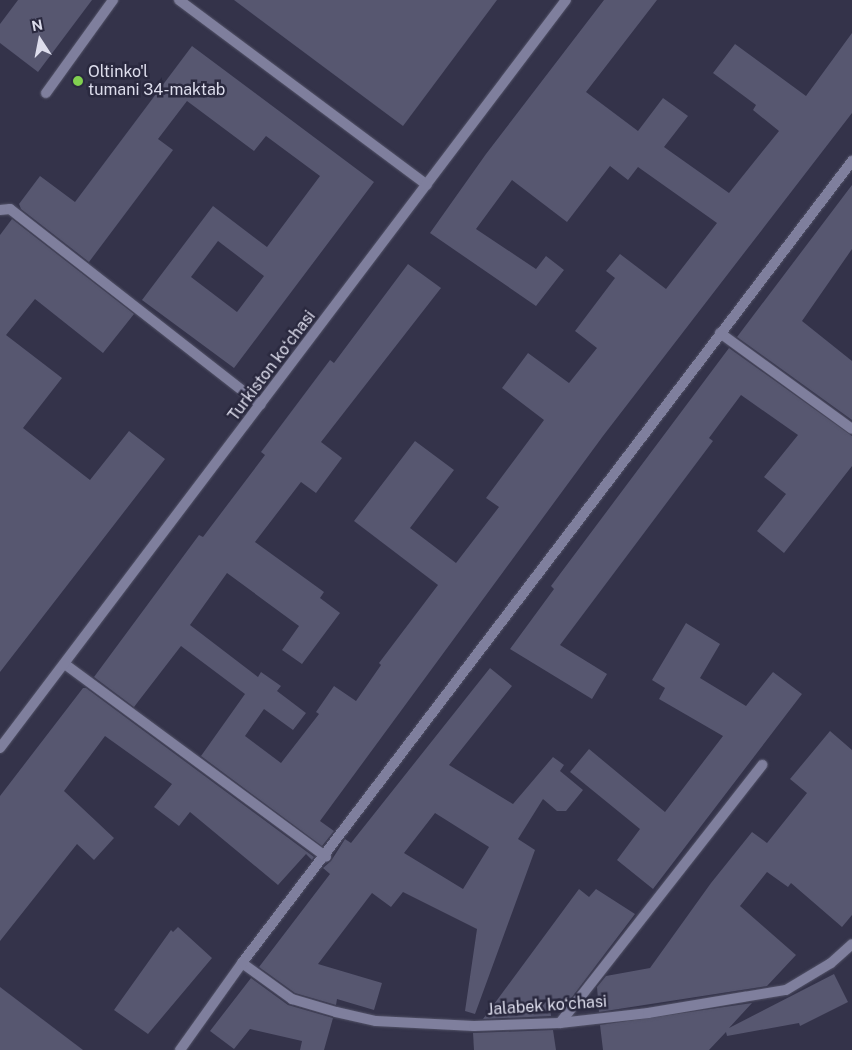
<!DOCTYPE html>
<meta charset="utf-8">
<style>
body{margin:0}
#map{position:relative;width:852px;height:1050px;overflow:hidden;background:#34334a;font-family:"Public Sans",sans-serif}
div>[style]{position:absolute}
.building>*{inset:0;background:#575770}
.roads{filter:drop-shadow(0 0 1px #525267) drop-shadow(0 0 1px #525267)}
.service>*{height:10px;margin:-5px;padding:0 5px;transform-origin:5px;border-radius:5px;background:#7f7f9d}
.minor>*{height:10px;margin:-5px;padding:0 5px;transform-origin:5px;border-radius:5px;background:#7f7f9d}
.dots>*{width:14px;height:14px;translate:-50% -50%;box-sizing:border-box;border:2px solid #2a293f;border-radius:50%}
span{translate:-50% -50%;white-space:nowrap;text-align:center;line-height:1.15;-webkit-text-stroke:5px #2a293f;paint-order:stroke}
.poi-label{font-size:16px;color:#ddddec}
.left{translate:0 -50%;text-align:left}
.street-label{font-size:16px;color:#ddddec}
.north{position:absolute;left:15px;top:15px;width:50px;height:50px;-webkit-text-stroke:4px #2a293f;paint-order:stroke;rotate:349deg;font-size:14px;font-weight:700;line-height:20px;text-align:center;color:#ddddec}
.north::after{content:'';display:block;margin:auto;width:18px;height:22px;background:#ddddec;clip-path:polygon(50% 0,100% 100%,50% 72%,0 100%)}
</style>
<div id="map">
<div class="building">
<div style="clip-path:polygon(18px 0,92px 0,38px 72px,0 43px,0 24px)"></div>
<div style="clip-path:polygon(234px 0,497px 0,403px 126px)"></div>
<div style="clip-path:polygon(604px 0,657px 0,586px 92px,638px 131px,663px 98px,688px 116px,664px 147px,729px 193px,779px 131px,753px 110px,756px 105px,713px 73px,735px 44px,806px 96px,852px 33px,852px 113px,603px 436px,320px 821px,334px 831px,322px 846px,201px 756px,245px 694px,181px 646px,134px 707px,94px 677px,199px 535px,203px 537px,265px 455px,261px 452px,330px 360px,334px 363px,408px 264px,441px 288px,321px 442px,342px 458px,316px 493px,301px 482px,255px 542px,324px 592px,320px 598px,340px 613px,302px 664px,282px 650px,299px 626px,227px 573px,190px 625px,258px 677px,261px 672px,281px 686px,277px 691px,306px 713px,293px 730px,264px 709px,245px 736px,281px 763px,319px 714px,316px 712px,334px 686px,356px 701px,381px 665px,379px 663px,438px 585px,354px 521px,415px 441px,454px 470px,410px 528px,456px 563px,499px 507px,486px 498px,544px 420px,502px 388px,528px 353px,569px 383px,597px 348px,575px 331px,615px 278px,606px 271px,620px 254px,666px 289px,717px 223px,638px 167px,628px 180px,610px 166px,567px 222px,512px 180px,476px 229px,536px 269px,546px 256px,564px 270px,536px 306px,430px 233px,486px 154px)"></div>
<div style="clip-path:polygon(evenodd,192px 46px,374px 182px,234px 368px,142px 300px,213px 206px,267px 247px,320px 176px,266px 136px,254px 151px,187px 101px,158px 139px,173px 150px,89px 262px,21px 209px,19px 204px,40px 176px,75px 202px,192px 46px,218px 241px,264px 276px,237px 312px,191px 277px,218px 241px)"></div>
<div style="clip-path:polygon(852px 185px,852px 249px,802px 321px,852px 361px,852px 420px,737px 337px)"></div>
<div style="clip-path:polygon(12px 219px,134px 314px,103px 353px,35px 299px,6px 335px,62px 378px,23px 428px,90px 480px,129px 431px,165px 459px,0 672px,0 235px)"></div>
<div style="clip-path:polygon(729px 348px,852px 436px,852px 466px,784px 553px,757px 531px,786px 494px,764px 477px,798px 435px,741px 395px,709px 438px,713px 441px,560px 645px,607px 674px,592px 699px,510px 649px,554px 589px,551px 586px)"></div>
<div style="clip-path:polygon(686px 623px,720px 644px,700px 678px,746px 706px,773px 672px,802px 694px,653px 889px,617px 860px,640px 829px,570px 772px,589px 749px,665px 812px,723px 736px,659px 699px,665px 688px,652px 680px)"></div>
<div style="clip-path:polygon(evenodd,490px 668px,512px 686px,449px 765px,513px 804px,553px 757px,564px 765px,560px 771px,583px 790px,566px 811px,557px 811px,543px 799px,518px 839px,535px 850px,475px 1014px,465px 1011px,477px 929px,403px 892px,391px 907px,372px 893px,318px 964px,382px 983px,374px 1010px,337px 999px,336px 1005px,295px 993px,259px 967px,330px 874px,323px 868px,331px 861px,345px 839px,351px 843px,490px 668px,435px 813px,489px 847px,463px 889px,404px 853px,435px 813px)"></div>
<div style="clip-path:polygon(83px 688px,86px 688px,314px 857px,312px 860px,306px 854px,278px 885px,190px 812px,179px 826px,154px 807px,172px 784px,105px 736px,64px 791px,114px 838px,94px 860px,77px 844px,0 941px,0 796px)"></div>
<div style="clip-path:polygon(830px 731px,852px 750px,852px 915px,842px 927px,791px 883px,788px 887px,767px 872px,740px 906px,796px 955px,767px 986px,599px 1012px,597px 987px,606px 976px,650px 968px,711px 883px,752px 832px,767px 843px,807px 793px,790px 779px)"></div>
<div style="clip-path:polygon(579px 889px,589px 897px,596px 889px,635px 914px,566px 1005px,550px 1006px,551px 1016px,483px 1019px)"></div>
<div style="clip-path:polygon(178px 927px,212px 958px,148px 1034px,114px 1010px,171px 930px,173px 932px)"></div>
<div style="clip-path:polygon(834px 974px,848px 1002px,800px 1026px,799px 1023px,727px 1036px,726px 1032px,709px 1050px,603px 1050px,600px 1025px,752px 1003px,729px 1028px)"></div>
<div style="clip-path:polygon(251px 978px,288px 1005px,333px 1018px,324px 1050px,300px 1050px,302px 1041px,250px 1029px,234px 1049px,210px 1031px)"></div>
<div style="clip-path:polygon(0 987px,83px 1050px,0 1050px)"></div>
<div style="clip-path:polygon(553px 1030px,556px 1050px,474px 1050px,473px 1033px)"></div>
</div>
<div class="roads">
<div class="service">
<div style="left:179px;top:0;width:309px;rotate:36.7deg"></div>
<div style="left:46px;top:93px;width:115px;rotate:-54.2deg"></div>
<div style="left:0;top:210px;width:10px;rotate:-6deg"></div>
<div style="left:10px;top:209px;width:318px;rotate:38deg"></div>
<div style="left:560px;top:1023px;width:328px;rotate:-51.9deg"></div>
</div>
<div class="minor">
<div style="left:720px;top:333px;width:163px;rotate:36deg"></div>
<div style="left:66px;top:665px;width:323px;rotate:36.4deg"></div>
<div style="left:0;top:748px;width:938px;rotate:-52.89deg"></div>
<div style="left:242px;top:963px;width:62px;rotate:35.8deg"></div>
<div style="left:292px;top:999px;width:46px;rotate:16.5deg"></div>
<div style="left:336px;top:1012px;width:41px;rotate:12.7deg"></div>
<div style="left:376px;top:1021px;width:98px;rotate:2.9deg"></div>
<div style="left:474px;top:1026px;width:86px;rotate:-2deg"></div>
<div style="left:560px;top:1023px;width:89px;rotate:-6.5deg"></div>
<div style="left:648px;top:1013px;width:140px;rotate:-9.5deg"></div>
<div style="left:786px;top:990px;width:52px;rotate:-31deg"></div>
<div style="left:831px;top:963px;width:28px;rotate:-42deg"></div>
<div style="left:180px;top:1050px;width:107px;rotate:-54.5deg"></div>
<div style="left:242px;top:963px;width:1008px;rotate:-52.74deg"></div>
</div>
</div>
<div class="dots">
<div style="left:78px;top:81px;background:#81d050"></div>
</div>
<div class="poi-label">
<span class="left" style="left:88px;top:81px">Oltinko'l<br>tumani 34-maktab</span>
</div>
<div class="street-label">
<span style="left:272px;top:366px;rotate:-53deg">Turkiston koʻchasi</span>
<span style="left:547px;top:1006px;rotate:-4deg">Jalabek koʻchasi</span>
</div>
<div class="north">N</div>
</div>
